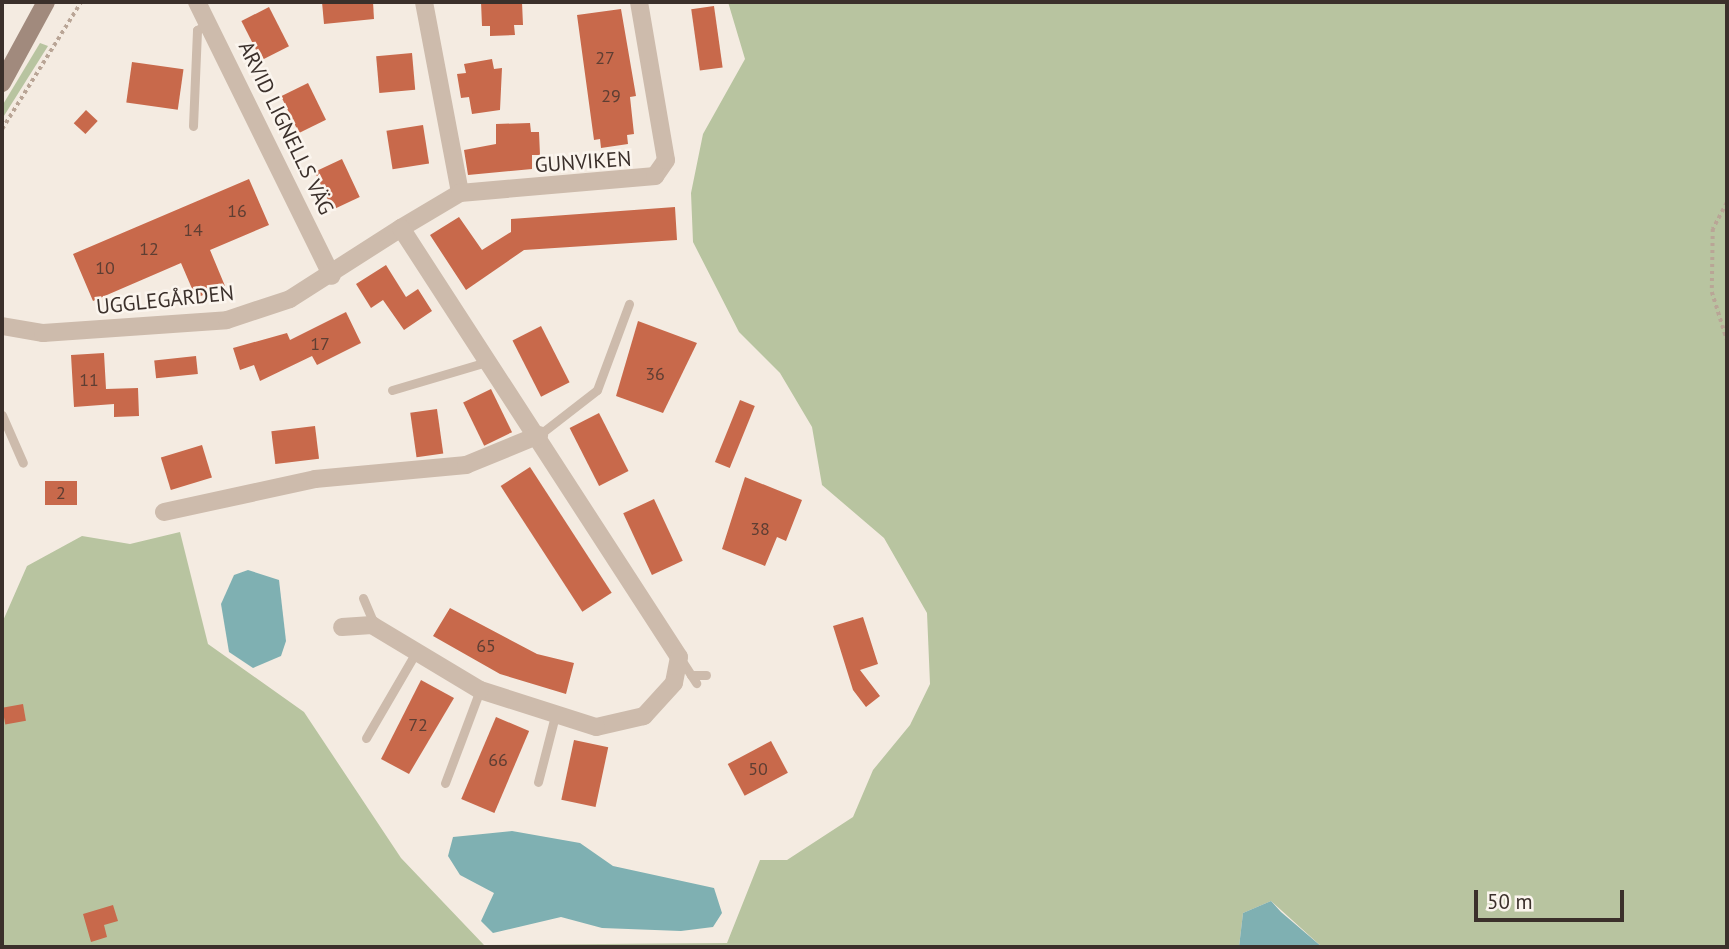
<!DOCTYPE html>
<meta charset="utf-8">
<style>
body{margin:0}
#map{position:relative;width:1729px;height:949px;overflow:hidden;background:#f4ebe1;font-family:"PT Sans",sans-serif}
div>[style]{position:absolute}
.green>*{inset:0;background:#b8c4a0}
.water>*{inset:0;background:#7fb0b2}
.building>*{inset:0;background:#c8694b;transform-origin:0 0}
.path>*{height:3.5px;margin-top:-1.75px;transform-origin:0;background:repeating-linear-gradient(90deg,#b9a596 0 3.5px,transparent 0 7px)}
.lane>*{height:9px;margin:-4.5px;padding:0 4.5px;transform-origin:4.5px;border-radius:4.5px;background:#cdbbac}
.street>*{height:18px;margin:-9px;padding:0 9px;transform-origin:9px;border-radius:9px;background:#cdbbac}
.secondary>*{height:18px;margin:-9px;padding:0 9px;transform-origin:9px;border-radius:9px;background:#a18a7d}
span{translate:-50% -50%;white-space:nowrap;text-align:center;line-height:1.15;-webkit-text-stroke:5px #fbf5ee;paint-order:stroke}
.number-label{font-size:18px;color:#5e3e33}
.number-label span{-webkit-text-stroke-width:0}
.street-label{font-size:21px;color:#3b302b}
.frame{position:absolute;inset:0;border:4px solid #3b302b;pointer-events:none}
.scale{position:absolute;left:1474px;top:890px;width:150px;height:32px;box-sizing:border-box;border:4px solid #3b302b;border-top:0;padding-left:9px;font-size:21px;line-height:24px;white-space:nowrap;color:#3b302b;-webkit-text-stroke:5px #fbf5ee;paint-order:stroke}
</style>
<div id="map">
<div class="green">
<div style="clip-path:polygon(728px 2px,1727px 2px,1727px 947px,1322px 947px,1271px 901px,1243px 913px,1239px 947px,2px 947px,2px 623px,27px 566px,82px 536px,130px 544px,180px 532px,208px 644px,304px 712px,401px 858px,484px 945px,727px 943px,760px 860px,787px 860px,853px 817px,873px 770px,910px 725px,930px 684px,927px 613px,884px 538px,822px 485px,812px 427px,780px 373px,739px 332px,693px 242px,691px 193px,703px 134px,745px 59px)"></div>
<div style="clip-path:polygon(40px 43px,48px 46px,2px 119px,2px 106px)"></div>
</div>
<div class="water">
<div style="clip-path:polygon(248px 570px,279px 580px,286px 641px,281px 656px,253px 668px,229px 652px,221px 604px,234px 575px)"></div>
<div style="clip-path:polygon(512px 831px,580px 843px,613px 866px,714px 888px,722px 913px,713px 927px,681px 931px,602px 928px,561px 917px,493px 933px,481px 921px,494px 893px,460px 875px,448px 856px,453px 837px)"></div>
<div style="clip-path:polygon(1271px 901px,1281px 912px,1322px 947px,1239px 947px,1243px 913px)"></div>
</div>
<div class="building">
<div style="clip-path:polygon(322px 2px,373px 2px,374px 19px,324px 24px)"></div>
<div style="clip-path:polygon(481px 2px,522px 2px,523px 25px,514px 25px,515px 35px,490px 36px,490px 26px,482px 26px)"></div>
<div style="left:714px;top:6px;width:62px;height:23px;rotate:82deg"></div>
<div style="left:269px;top:7px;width:44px;height:31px;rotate:63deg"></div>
<div style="clip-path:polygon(621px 9px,636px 96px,630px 97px,634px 134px,627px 135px,628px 144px,601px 148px,600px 139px,594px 140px,577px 15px)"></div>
<div style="left:412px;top:53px;width:37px;height:36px;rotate:85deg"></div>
<div style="clip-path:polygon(492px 59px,494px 69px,502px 68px,500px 110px,472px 114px,469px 97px,461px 98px,457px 74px,466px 73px,464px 64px)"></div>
<div style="left:132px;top:62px;width:52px;height:41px;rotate:8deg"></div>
<div style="left:308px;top:83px;width:41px;height:30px;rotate:64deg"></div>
<div style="left:86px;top:110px;width:16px;height:18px;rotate:43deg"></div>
<div style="clip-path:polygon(530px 123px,531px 132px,539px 132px,540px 155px,532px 155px,532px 169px,468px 175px,464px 150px,496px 144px,496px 124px)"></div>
<div style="left:423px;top:125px;width:39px;height:37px;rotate:81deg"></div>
<div style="left:342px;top:159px;width:42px;height:30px;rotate:65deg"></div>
<div style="clip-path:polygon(249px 179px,269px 225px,210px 250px,225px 286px,196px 298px,181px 263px,93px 301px,73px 254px)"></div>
<div style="clip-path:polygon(675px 207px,677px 240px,524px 250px,466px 290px,430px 235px,459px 217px,482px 250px,511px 232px,511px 219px)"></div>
<div style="clip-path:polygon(386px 265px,406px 297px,418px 289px,432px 311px,404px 330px,383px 300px,371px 308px,356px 284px)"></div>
<div style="clip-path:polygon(346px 312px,361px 343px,317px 365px,312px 356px,260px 381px,254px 365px,240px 370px,233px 348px,287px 333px,290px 340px)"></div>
<div style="clip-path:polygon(638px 321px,697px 343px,663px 413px,616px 396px)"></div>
<div style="left:541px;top:326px;width:63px;height:32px;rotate:63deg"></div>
<div style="clip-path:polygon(104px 353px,106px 389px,138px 388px,139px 416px,114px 417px,114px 404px,74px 407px,71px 355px)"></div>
<div style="left:196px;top:356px;width:18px;height:42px;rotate:84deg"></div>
<div style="left:491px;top:389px;width:48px;height:31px;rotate:64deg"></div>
<div style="left:740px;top:400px;width:16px;height:67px;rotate:22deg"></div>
<div style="left:437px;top:409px;width:45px;height:27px;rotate:82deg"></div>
<div style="left:599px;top:413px;width:65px;height:33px;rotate:63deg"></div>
<div style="left:315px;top:426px;width:33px;height:44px;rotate:83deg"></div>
<div style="left:202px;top:445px;width:34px;height:43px;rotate:73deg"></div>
<div style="left:530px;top:467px;width:150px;height:35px;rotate:57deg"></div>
<div style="clip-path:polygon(745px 477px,802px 500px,786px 541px,777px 537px,765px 566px,722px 549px)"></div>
<div style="left:45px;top:481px;width:32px;height:24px"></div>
<div style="left:654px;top:499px;width:68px;height:34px;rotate:65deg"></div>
<div style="clip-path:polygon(450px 608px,537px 654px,574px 663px,566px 694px,500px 674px,433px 636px)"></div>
<div style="clip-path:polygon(863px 617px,878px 664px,860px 670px,880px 696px,866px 707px,853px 690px,833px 626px)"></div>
<div style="clip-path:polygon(421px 680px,454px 698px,409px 774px,381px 759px)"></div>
<div style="left:23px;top:704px;width:17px;height:21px;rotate:80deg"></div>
<div style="left:496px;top:717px;width:36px;height:89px;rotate:23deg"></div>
<div style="left:574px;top:740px;width:35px;height:61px;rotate:12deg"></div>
<div style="left:771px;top:741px;width:36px;height:49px;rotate:62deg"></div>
<div style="clip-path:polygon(113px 905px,118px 921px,104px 925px,107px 937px,91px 942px,83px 914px)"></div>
</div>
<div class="path">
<div style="left:2px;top:129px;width:150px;rotate:-58.1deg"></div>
<div style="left:1727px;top:203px;width:30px;rotate:118deg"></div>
<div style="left:1713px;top:229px;width:63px;rotate:90.9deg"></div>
<div style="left:1712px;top:292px;width:50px;rotate:72.6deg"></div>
</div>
<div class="lane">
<div style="left:193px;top:126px;width:96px;rotate:-87.6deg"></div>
<div style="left:197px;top:30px;width:13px;rotate:-27deg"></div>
<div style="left:392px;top:390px;width:102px;rotate:-16.5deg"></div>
<div style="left:2px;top:415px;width:52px;rotate:66.4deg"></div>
<div style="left:539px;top:435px;width:73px;rotate:-37.8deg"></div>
<div style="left:597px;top:390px;width:92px;rotate:-69.6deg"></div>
<div style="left:363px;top:598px;width:30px;rotate:67deg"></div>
<div style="left:680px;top:658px;width:30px;rotate:57deg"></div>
<div style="left:691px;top:675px;width:15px"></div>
<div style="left:366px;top:738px;width:99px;rotate:-59.8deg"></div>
<div style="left:538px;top:782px;width:68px;rotate:-75.6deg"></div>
<div style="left:445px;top:783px;width:99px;rotate:-69.4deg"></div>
</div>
<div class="street">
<div style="left:197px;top:2px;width:305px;rotate:63.8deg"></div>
<div style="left:424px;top:2px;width:194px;rotate:79.3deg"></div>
<div style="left:401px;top:228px;width:69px;rotate:-30.7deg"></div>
<div style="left:460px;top:193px;width:196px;rotate:-5deg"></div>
<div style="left:655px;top:176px;width:19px;rotate:-55deg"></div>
<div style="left:666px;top:160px;width:160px;rotate:-99.7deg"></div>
<div style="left:2px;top:326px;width:42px;rotate:9.7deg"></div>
<div style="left:43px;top:333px;width:184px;rotate:-4deg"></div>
<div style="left:227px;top:320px;width:66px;rotate:-18.4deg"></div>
<div style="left:290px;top:299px;width:132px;rotate:-32.6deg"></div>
<div style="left:401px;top:228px;width:511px;rotate:57.06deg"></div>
<div style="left:679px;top:657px;width:26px;rotate:101deg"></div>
<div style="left:674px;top:683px;width:45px;rotate:132.3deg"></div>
<div style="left:644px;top:716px;width:49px;rotate:167.1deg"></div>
<div style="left:596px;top:727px;width:122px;rotate:-162.3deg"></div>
<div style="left:480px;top:690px;width:126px;rotate:-149deg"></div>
<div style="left:372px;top:625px;width:30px;rotate:176deg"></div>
<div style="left:164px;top:512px;width:155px;rotate:-12.3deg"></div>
<div style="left:315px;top:479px;width:152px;rotate:-5.3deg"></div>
<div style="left:466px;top:465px;width:79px;rotate:-22.3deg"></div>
</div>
<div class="secondary">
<div style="left:2px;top:83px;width:92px;rotate:-61.5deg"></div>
</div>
<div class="number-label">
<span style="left:605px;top:58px">27</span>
<span style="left:611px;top:96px">29</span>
<span style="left:237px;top:211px">16</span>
<span style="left:193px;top:230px">14</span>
<span style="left:149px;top:249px">12</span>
<span style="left:105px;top:268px">10</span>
<span style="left:320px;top:344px">17</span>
<span style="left:655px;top:374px">36</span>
<span style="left:89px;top:380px">11</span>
<span style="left:61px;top:493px">2</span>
<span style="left:760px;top:529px">38</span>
<span style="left:486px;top:646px">65</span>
<span style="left:418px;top:725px">72</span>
<span style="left:498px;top:760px">66</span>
<span style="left:758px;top:769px">50</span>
</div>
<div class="street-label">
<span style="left:286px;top:128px;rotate:64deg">ARVID LIGNELLS VÄG</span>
<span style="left:583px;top:162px;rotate:-4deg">GUNVIKEN</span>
<span style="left:165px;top:300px;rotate:-6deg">UGGLEGÅRDEN</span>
</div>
<div class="frame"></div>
<div class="scale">50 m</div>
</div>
